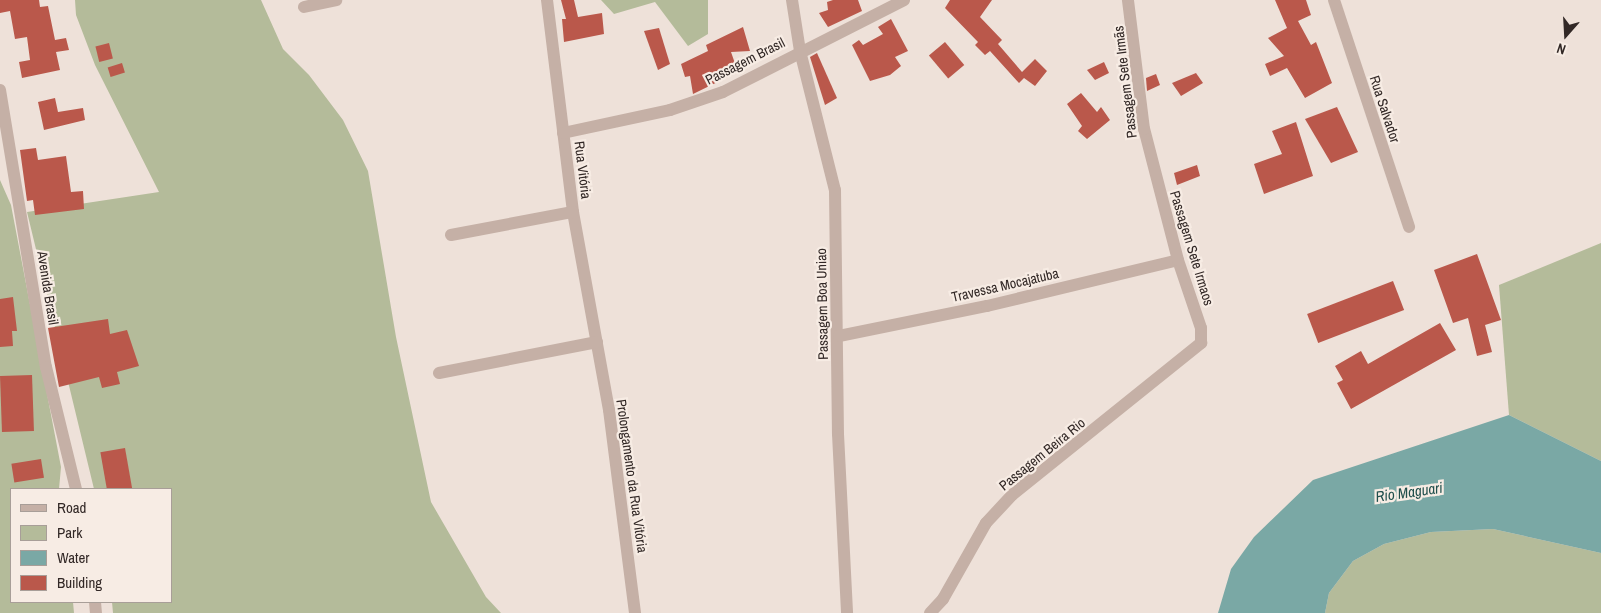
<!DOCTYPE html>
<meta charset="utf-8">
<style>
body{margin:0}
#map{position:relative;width:1601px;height:613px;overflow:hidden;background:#eee1d9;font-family:"Archivo Narrow",sans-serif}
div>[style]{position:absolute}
.green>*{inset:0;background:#b4bb9a}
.water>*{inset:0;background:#7aa8a5}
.building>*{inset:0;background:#ba584b;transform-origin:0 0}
.minor>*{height:12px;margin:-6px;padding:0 6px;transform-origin:6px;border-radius:6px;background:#c5b0a6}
span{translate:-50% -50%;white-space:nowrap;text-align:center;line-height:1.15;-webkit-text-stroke:4.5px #f7ece4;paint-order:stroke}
.street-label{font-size:14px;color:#322826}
.water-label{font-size:15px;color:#204f4c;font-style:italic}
.legend{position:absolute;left:10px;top:488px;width:162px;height:115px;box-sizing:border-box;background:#f7ece4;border:1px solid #a89e98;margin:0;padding:6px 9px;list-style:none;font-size:15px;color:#322826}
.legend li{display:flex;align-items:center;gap:10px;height:25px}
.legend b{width:25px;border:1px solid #a89e98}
.north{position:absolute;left:1541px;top:10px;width:50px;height:50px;-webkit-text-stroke:4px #f7ece4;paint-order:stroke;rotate:199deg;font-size:14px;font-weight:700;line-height:20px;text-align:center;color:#322826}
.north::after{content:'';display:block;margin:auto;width:18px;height:22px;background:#322826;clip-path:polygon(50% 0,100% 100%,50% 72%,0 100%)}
</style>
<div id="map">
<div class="green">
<div style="clip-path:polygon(75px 0,261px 0,283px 49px,309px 75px,343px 120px,368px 171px,396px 337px,431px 502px,486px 597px,501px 613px,113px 613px,112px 602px,171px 602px,171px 489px,94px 489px,27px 212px,159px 192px,95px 65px,76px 15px)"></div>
<div style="clip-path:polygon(601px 0,708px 0,708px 34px,688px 46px,655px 2px,614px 14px)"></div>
<div style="clip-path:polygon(0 180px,11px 205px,61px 467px,59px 489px,11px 489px,11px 602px,73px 602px,74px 613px,0 613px)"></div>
<div style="clip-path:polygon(1601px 243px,1601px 461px,1509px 415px,1499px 285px)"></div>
<div style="clip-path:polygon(1493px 529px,1601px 553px,1601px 613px,1325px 613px,1329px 593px,1353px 561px,1384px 544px,1431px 532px)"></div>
</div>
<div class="water">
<div style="clip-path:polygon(1509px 415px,1601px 461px,1601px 553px,1493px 529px,1431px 532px,1384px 544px,1353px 561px,1329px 593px,1325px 613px,1218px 613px,1231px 569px,1254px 537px,1313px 480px)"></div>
</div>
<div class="building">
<div style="clip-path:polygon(0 0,39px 0,40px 7px,48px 6px,55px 40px,66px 38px,69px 50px,56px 52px,60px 70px,22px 78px,19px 62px,30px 60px,27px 37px,15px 39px,10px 11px,0 13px)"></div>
<div style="clip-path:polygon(561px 0,574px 0,578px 17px,602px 13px,604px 34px,564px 42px,562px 19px,566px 19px)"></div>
<div style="clip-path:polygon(833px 0,858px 0,862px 11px,828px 27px,819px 13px,828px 10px,827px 2px)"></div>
<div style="clip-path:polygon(950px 0,992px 0,980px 17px,1002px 40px,998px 44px,1022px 72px,1035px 59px,1047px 71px,1035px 86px,1024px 78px,1019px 83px,990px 51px,985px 55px,975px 45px,978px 42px,945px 8px)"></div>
<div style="clip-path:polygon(1275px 0,1306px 0,1311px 15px,1298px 21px,1311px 45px,1316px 42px,1332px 83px,1305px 98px,1287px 68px,1270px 76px,1265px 64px,1284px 56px,1268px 38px,1287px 28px)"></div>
<div style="clip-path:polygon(891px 19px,908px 51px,895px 57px,901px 66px,890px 75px,870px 81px,852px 45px,859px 40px,863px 45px,883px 34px,878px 27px)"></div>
<div style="clip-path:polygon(743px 27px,750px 51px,731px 52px,738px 72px,693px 94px,690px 76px,685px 77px,681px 64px,708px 51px,706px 45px)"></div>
<div style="clip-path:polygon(659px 28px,670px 64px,658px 70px,644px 31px)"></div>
<div style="left:945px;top:42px;width:30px;height:21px;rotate:50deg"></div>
<div style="left:109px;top:43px;width:16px;height:14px;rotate:76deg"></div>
<div style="clip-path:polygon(817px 53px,837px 98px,825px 105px,810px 57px)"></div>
<div style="clip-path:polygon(1104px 62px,1109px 73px,1095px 80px,1087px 70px)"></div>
<div style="left:122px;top:63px;width:10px;height:15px;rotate:73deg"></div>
<div style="clip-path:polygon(1196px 73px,1203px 83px,1181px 96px,1172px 83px)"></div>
<div style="clip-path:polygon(1156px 74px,1160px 85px,1147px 91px,1146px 78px)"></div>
<div style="clip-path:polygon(1081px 93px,1097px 112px,1101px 107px,1110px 120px,1087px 139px,1078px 131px,1082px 126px,1067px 104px)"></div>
<div style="clip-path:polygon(55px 98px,58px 112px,83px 108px,85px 120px,44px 130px,38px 102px)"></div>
<div style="clip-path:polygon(1337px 107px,1358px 152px,1331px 163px,1305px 119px)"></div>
<div style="clip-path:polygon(1296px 122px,1313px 176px,1264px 194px,1254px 164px,1282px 154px,1272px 131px)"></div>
<div style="clip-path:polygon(36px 148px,38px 160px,66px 156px,71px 192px,83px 191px,84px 209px,35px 215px,33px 200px,27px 201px,20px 150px)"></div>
<div style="clip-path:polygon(1197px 165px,1200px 176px,1177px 185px,1174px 173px)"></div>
<div style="clip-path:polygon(1477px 254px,1501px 320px,1485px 325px,1492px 352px,1477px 356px,1468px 318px,1453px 323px,1434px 270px)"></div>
<div style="left:1393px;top:281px;width:31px;height:92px;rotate:69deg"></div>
<div style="clip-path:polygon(13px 297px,17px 331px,12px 331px,13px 346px,0 347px,0 299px)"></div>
<div style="clip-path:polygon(108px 319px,110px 334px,127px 330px,139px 366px,117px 372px,120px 384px,102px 388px,99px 377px,59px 387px,48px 328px)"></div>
<div style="clip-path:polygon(1440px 323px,1456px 350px,1351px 409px,1337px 383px,1343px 380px,1335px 366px,1361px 351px,1368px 364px)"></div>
<div style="left:32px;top:375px;width:56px;height:32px;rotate:88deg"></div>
<div style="left:125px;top:448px;width:42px;height:25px;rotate:80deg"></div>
<div style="left:41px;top:459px;width:19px;height:30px;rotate:81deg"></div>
</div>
<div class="minor">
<div style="left:547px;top:0;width:214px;rotate:83deg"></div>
<div style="left:573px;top:212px;width:201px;rotate:79.7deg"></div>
<div style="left:609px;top:410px;width:205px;rotate:82.7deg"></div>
<div style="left:792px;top:0;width:52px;rotate:81.1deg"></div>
<div style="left:800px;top:51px;width:143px;rotate:75.9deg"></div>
<div style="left:835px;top:190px;width:244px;rotate:89.3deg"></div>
<div style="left:838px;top:434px;width:179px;rotate:87.1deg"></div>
<div style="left:1334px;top:0;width:239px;rotate:71.7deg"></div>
<div style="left:304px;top:7px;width:33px;rotate:-12deg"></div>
<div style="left:0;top:90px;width:281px;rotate:80.6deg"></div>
<div style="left:46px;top:367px;width:126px;rotate:76.2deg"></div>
<div style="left:563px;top:133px;width:109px;rotate:-12.1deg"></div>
<div style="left:670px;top:110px;width:56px;rotate:-18.8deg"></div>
<div style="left:723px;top:92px;width:203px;rotate:-26.9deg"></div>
<div style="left:451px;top:235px;width:124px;rotate:-10.7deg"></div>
<div style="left:839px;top:336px;width:151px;rotate:-11.5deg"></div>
<div style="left:987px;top:306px;width:196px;rotate:-13.5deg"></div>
<div style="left:439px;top:373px;width:161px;rotate:-11.1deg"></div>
<div style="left:95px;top:602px;width:11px;rotate:85deg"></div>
<div style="left:930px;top:613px;width:19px;rotate:-47deg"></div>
<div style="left:943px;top:599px;width:87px;rotate:-60.5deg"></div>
<div style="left:986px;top:523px;width:38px;rotate:-47deg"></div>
<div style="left:1012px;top:495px;width:243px;rotate:-38.8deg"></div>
<div style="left:1201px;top:343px;width:15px;rotate:-90deg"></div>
<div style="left:1201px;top:328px;width:72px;rotate:-108.7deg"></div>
<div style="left:1178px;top:260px;width:135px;rotate:-104.5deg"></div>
<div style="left:1144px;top:129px;width:130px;rotate:-97.1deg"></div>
</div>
<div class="street-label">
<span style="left:745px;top:61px;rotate:-27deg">Passagem Brasil</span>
<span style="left:1125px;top:82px;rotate:-97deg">Passagem Sete Irmãs</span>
<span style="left:1385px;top:109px;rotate:72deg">Rua Salvador</span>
<span style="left:583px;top:170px;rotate:83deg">Rua Vitória</span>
<span style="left:1192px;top:248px;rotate:73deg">Passagem Sete Irmaos</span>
<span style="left:1005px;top:285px;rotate:-13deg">Travessa Mocajatuba</span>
<span style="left:48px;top:288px;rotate:81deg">Avenida Brasil</span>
<span style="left:822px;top:304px;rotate:-91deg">Passagem Boa Uniao</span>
<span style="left:1042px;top:454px;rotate:-39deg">Passagem Beira Rio</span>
<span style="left:632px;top:476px;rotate:82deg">Prolongamento da Rua Vitória</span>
</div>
<div class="water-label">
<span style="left:1409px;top:492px;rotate:-8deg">Rio Maguari</span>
</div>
<ul class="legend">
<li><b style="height:6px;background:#c5b0a6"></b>Road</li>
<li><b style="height:14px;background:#b4bb9a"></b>Park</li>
<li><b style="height:14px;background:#7aa8a5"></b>Water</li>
<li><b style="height:14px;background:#ba584b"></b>Building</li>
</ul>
<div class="north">N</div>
</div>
